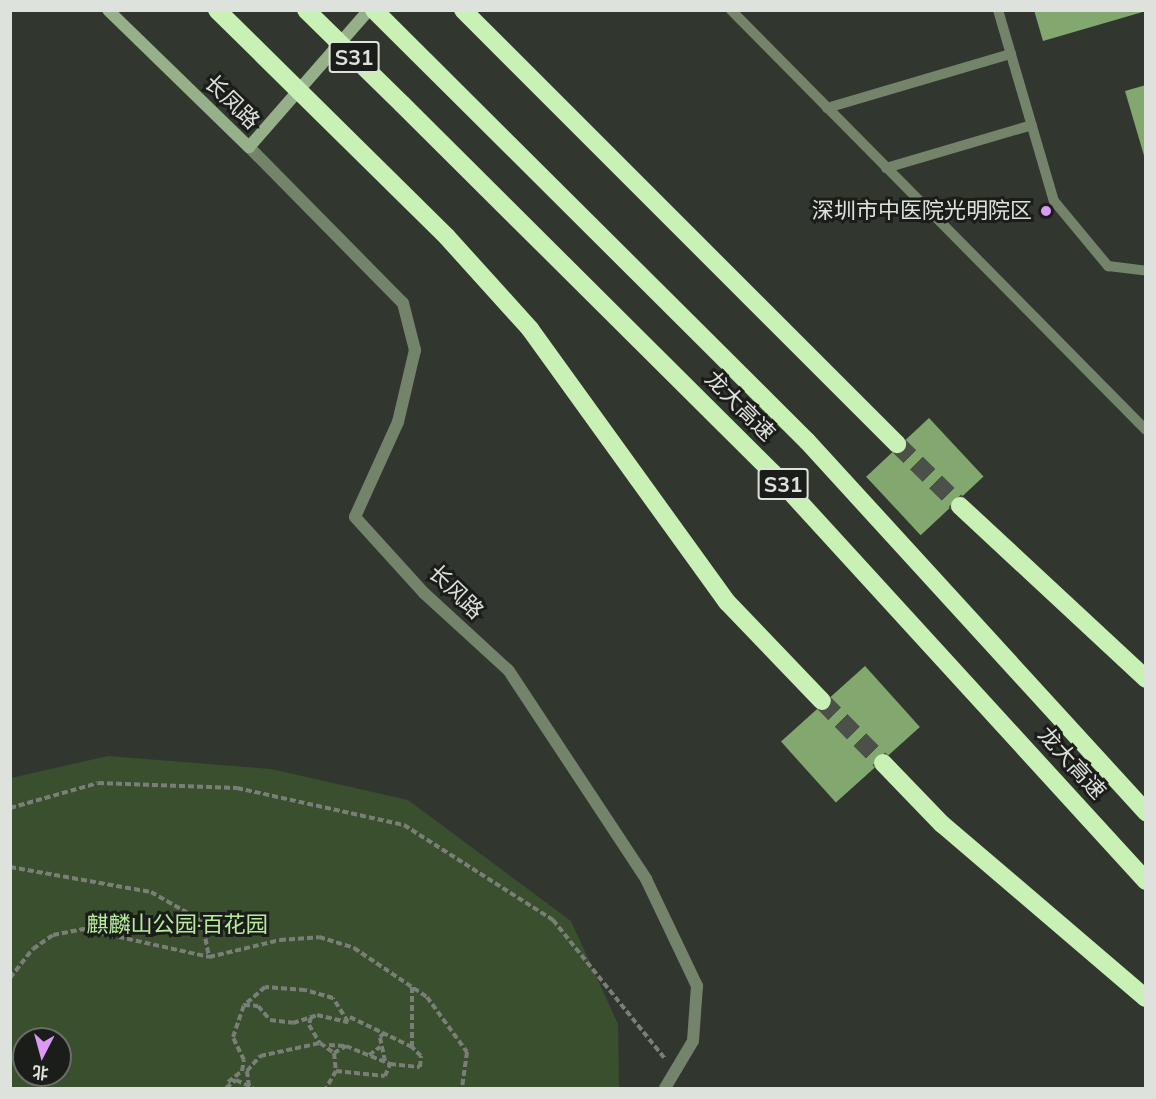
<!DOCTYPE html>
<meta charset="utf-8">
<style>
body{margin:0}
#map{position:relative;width:1156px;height:1099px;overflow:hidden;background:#31372f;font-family:Mulish,"Noto Sans SC",sans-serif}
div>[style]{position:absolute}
.green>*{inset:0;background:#394f2d}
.building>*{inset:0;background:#82a86f;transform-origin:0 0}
.motorway-tunnel>*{height:18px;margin-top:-9px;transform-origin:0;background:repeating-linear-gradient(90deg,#4b5149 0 18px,transparent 0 27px)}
.path>*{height:4px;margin-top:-2px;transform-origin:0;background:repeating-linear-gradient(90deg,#797f77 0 6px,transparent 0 9px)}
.service>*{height:10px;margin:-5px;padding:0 5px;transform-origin:5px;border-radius:5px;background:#74846b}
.tertiary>*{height:12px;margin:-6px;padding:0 6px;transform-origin:6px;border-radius:6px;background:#74846b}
.secondary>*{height:12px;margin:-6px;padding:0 6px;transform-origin:6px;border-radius:6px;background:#96b089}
.motorway>*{height:18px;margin:-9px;padding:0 9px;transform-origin:9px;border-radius:9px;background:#c9f1b5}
.motorway-bridge>*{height:18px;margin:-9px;padding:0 9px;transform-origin:9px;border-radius:9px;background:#c9f1b5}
.dots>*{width:16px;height:16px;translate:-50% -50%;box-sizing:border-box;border:3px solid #1b1d1a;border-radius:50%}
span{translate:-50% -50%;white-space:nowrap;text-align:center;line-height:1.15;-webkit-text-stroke:6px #1b1d1a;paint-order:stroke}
.shield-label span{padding:2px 4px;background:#1b1d1a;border:2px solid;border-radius:4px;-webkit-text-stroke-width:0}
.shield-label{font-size:21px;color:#dee2dc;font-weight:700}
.street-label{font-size:22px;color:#dee2dc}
.poi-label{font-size:22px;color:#dee2dc}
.right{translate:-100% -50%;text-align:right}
.park-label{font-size:22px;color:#b7ec9b}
.frame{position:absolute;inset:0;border:12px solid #dee2dc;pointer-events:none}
.north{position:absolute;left:12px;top:1027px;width:60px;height:60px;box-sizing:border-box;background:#1b1d1a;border:2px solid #696c68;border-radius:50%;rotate:186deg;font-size:16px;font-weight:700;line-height:24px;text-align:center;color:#dee2dc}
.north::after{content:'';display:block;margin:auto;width:21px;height:27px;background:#da9af6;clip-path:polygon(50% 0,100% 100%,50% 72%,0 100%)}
</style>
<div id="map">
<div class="green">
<div style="clip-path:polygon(evenodd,108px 756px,271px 769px,408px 800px,571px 921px,618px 1024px,619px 1088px,11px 1088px,11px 778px,108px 756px,24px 1039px,60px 1039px,60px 1075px,24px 1075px,24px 1039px)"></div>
</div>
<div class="building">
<div style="clip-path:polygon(1034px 10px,1146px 10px,1146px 11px,1043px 41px)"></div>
<div style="clip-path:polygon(1146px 85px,1146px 159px,1145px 159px,1125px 91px)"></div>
<div style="left:929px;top:418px;width:80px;height:86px;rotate:47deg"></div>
<div style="left:865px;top:666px;width:82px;height:113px;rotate:48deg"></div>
</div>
<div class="motorway-tunnel">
<div style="left:897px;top:444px;width:88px;rotate:44.5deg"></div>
<div style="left:822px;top:701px;width:87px;rotate:45.5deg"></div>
</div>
<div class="path">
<div style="left:10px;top:808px;width:91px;rotate:-15.9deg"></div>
<div style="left:98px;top:783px;width:139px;rotate:2.1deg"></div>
<div style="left:237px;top:788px;width:171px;rotate:12.5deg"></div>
<div style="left:404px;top:825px;width:177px;rotate:32.5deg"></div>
<div style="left:553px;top:920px;width:179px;rotate:51.1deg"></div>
<div style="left:10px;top:867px;width:143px;rotate:10.1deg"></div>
<div style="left:151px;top:892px;width:59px;rotate:29.6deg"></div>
<div style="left:202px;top:921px;width:37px;rotate:79deg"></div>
<div style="left:10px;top:978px;width:37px;rotate:-52deg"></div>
<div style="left:33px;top:949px;width:24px;rotate:-35deg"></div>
<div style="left:53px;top:935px;width:31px;rotate:-11deg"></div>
<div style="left:83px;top:929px;width:129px;rotate:12.5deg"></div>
<div style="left:209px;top:957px;width:73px;rotate:-13.5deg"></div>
<div style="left:280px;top:940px;width:39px;rotate:-4deg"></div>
<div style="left:319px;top:937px;width:37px;rotate:17deg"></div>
<div style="left:354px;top:948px;width:88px;rotate:33.9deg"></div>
<div style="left:427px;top:997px;width:68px;rotate:54deg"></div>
<div style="left:467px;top:1052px;width:36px;rotate:98deg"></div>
<div style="left:311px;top:1017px;width:8px;rotate:104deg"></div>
<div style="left:309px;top:1025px;width:21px;rotate:59deg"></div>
<div style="left:329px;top:1045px;width:16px;rotate:4deg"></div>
<div style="left:412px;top:1047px;width:61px;rotate:-90deg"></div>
<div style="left:334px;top:1053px;width:14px;rotate:-30deg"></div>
<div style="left:346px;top:1046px;width:48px;rotate:22.2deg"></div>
<div style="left:390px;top:1064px;width:30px;rotate:6deg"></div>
<div style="left:420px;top:1067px;width:11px;rotate:-85deg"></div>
<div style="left:421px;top:1056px;width:13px;rotate:-135deg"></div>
<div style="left:412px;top:1047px;width:71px;rotate:-154.2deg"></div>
<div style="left:369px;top:1055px;width:14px;rotate:-36deg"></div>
<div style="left:385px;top:1061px;width:25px;rotate:-102deg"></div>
<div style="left:380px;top:1037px;width:7px;rotate:-45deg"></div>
<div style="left:336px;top:1071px;width:49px;rotate:5.8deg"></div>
<div style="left:385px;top:1076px;width:13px;rotate:-67deg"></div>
<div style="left:228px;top:1082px;width:18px;rotate:-38deg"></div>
<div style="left:242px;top:1071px;width:11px;rotate:-80deg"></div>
<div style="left:244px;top:1060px;width:25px;rotate:-116deg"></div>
<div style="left:233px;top:1037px;width:34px;rotate:-71deg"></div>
<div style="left:244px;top:1005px;width:14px;rotate:4deg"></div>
<div style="left:258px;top:1006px;width:18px;rotate:49deg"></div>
<div style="left:270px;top:1020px;width:23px;rotate:7deg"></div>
<div style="left:293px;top:1023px;width:25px;rotate:-18deg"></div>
<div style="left:317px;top:1015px;width:32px;rotate:13deg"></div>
<div style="left:348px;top:1022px;width:28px;rotate:-122deg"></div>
<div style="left:333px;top:998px;width:29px;rotate:-164deg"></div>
<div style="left:305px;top:990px;width:40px;rotate:-175.7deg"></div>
<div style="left:265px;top:987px;width:28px;rotate:139deg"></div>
<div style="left:249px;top:1086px;width:15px;rotate:-98deg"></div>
<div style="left:247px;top:1071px;width:20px;rotate:-49deg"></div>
<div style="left:260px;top:1056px;width:61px;rotate:-12.2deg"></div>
<div style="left:320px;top:1043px;width:17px;rotate:36deg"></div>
<div style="left:334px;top:1053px;width:18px;rotate:84deg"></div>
<div style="left:336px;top:1071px;width:20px;rotate:120deg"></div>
<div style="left:226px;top:1088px;width:13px;rotate:-39deg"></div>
<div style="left:236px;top:1080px;width:19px;rotate:25deg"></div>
</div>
<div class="service">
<div style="left:731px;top:10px;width:590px;rotate:45.34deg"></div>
<div style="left:998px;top:10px;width:199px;rotate:73.7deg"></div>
<div style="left:1054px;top:201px;width:85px;rotate:50.3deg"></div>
<div style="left:1108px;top:266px;width:38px;rotate:7deg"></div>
<div style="left:827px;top:108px;width:192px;rotate:-16.4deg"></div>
<div style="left:886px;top:168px;width:152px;rotate:-16.4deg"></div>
</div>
<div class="tertiary">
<div style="left:249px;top:147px;width:219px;rotate:45.4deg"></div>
<div style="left:403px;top:303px;width:49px;rotate:75.7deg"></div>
<div style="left:415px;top:350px;width:74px;rotate:103.3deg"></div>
<div style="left:398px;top:422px;width:104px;rotate:114.4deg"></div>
<div style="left:355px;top:517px;width:103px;rotate:47.8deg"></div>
<div style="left:424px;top:593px;width:115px;rotate:42.5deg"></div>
<div style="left:509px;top:671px;width:249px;rotate:56.6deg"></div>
<div style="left:646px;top:879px;width:119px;rotate:64.5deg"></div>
<div style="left:697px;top:986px;width:55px;rotate:94.2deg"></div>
<div style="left:693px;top:1041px;width:55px;rotate:120.8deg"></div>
</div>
<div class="secondary">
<div style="left:108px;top:10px;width:197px;rotate:44.2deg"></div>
<div style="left:249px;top:147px;width:182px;rotate:-48.8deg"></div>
</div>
<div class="motorway">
<div style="left:374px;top:10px;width:611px;rotate:44.87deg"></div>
<div style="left:807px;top:441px;width:503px;rotate:47.58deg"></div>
<div style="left:463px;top:10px;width:614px;rotate:45deg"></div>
<div style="left:402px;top:104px;width:523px;rotate:44.85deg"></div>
<div style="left:773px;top:473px;width:553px;rotate:47.57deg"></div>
<div style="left:530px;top:329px;width:337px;rotate:54.2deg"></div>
<div style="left:727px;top:602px;width:137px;rotate:46.2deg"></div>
<div style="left:960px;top:506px;width:254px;rotate:42.9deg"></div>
<div style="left:883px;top:763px;width:85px;rotate:46deg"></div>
<div style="left:942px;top:824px;width:268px;rotate:40.5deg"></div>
</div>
<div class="motorway-bridge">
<div style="left:217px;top:10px;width:323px;rotate:44.6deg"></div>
<div style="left:447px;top:237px;width:124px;rotate:47.9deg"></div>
<div style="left:306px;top:10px;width:134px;rotate:44.4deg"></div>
</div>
<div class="dots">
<div style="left:1046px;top:211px;background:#da9af6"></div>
</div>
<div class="shield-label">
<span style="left:354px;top:57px">S31</span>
<span style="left:783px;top:484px">S31</span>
</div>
<div class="street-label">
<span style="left:232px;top:102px;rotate:44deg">长凤路</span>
<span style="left:740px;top:406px;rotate:45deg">龙大高速</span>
<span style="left:456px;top:592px;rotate:44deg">长风路</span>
<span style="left:1072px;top:763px;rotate:48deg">龙大高速</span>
</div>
<div class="poi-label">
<span class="right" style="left:1032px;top:211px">深圳市中医院光明院区</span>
</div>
<div class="park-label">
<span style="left:177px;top:925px">麒麟山公园·百花园</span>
</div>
<div class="frame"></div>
<div class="north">北</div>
</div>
